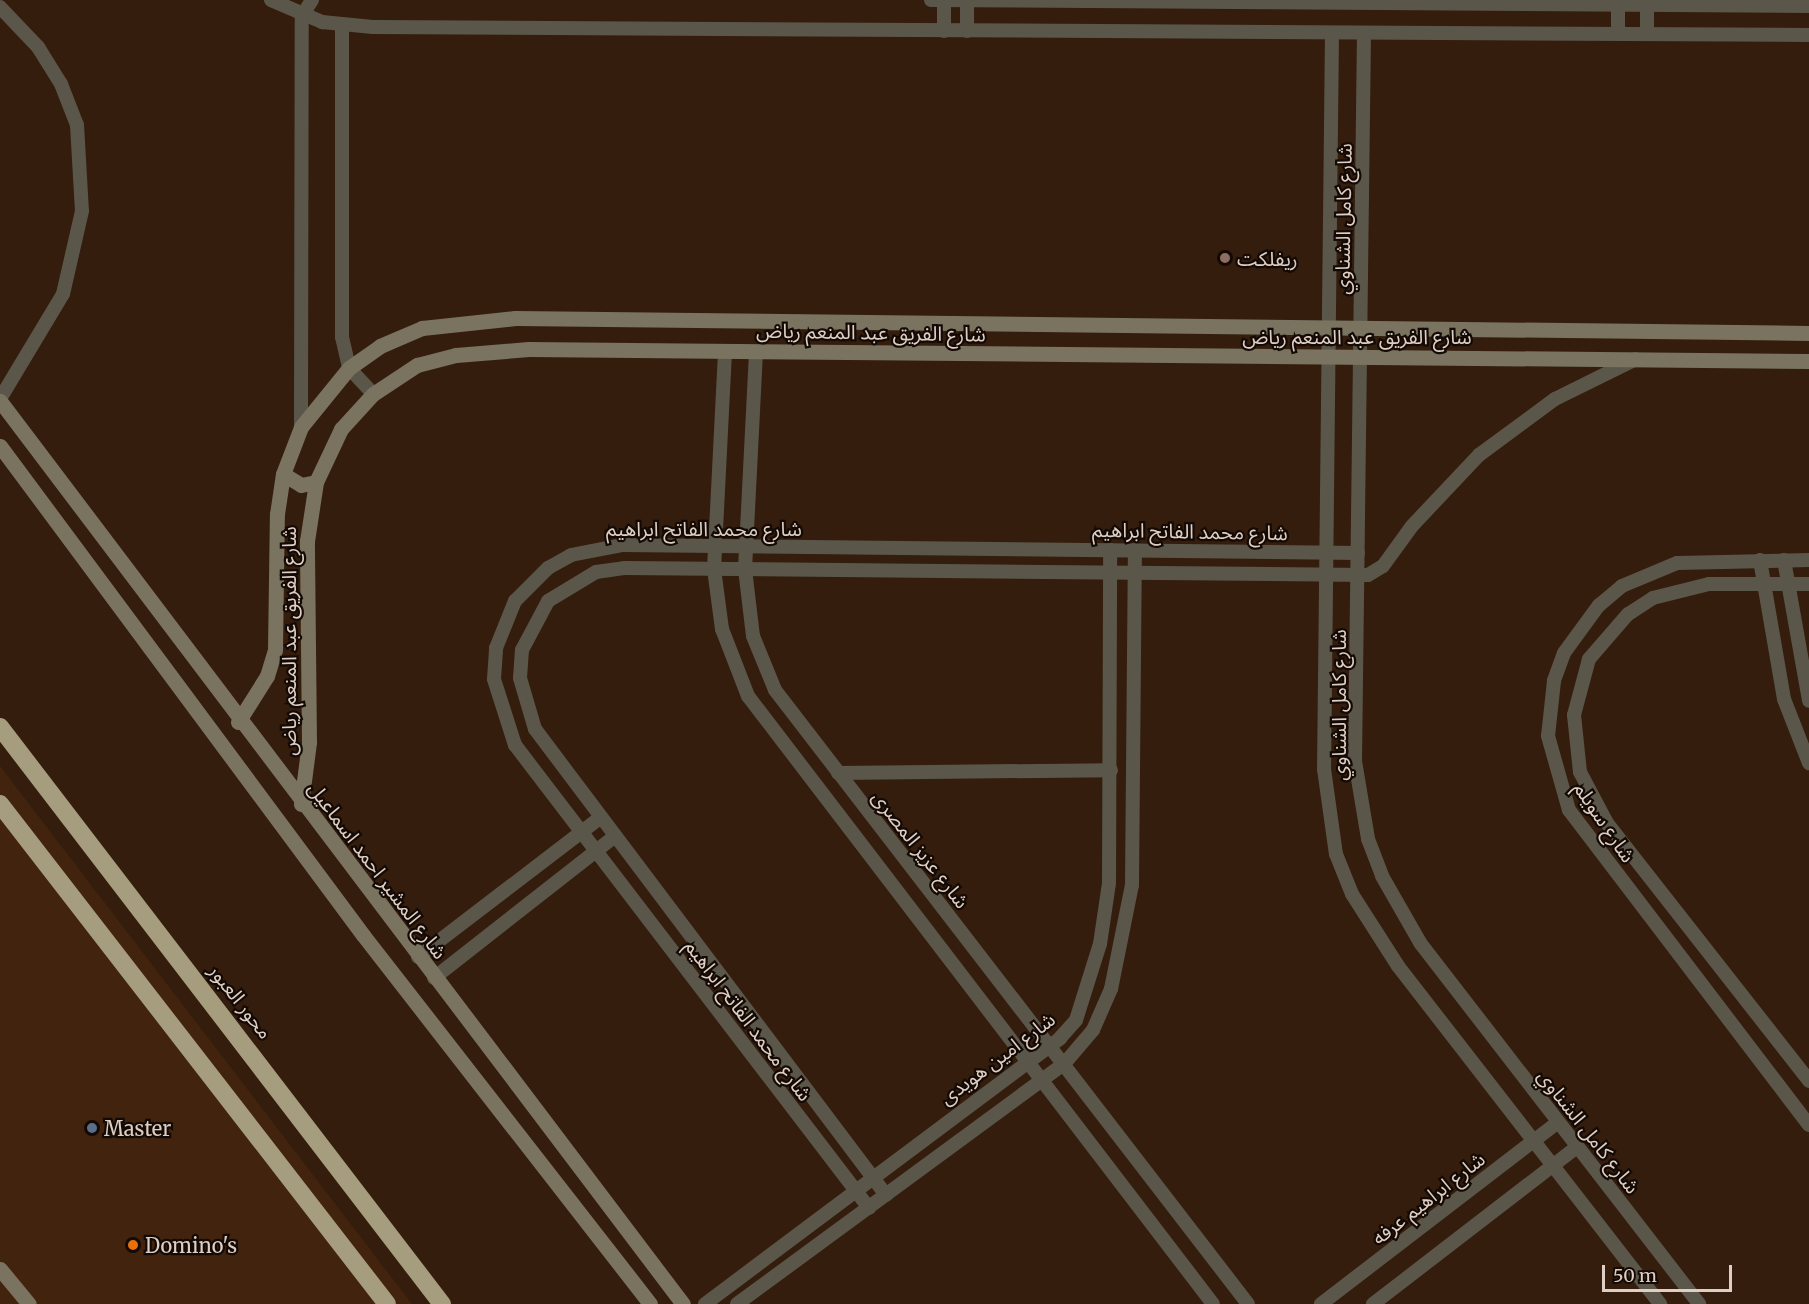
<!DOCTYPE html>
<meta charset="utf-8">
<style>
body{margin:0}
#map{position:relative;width:1809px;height:1304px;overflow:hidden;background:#341d0d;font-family:Merriweather,"Noto Sans Arabic",serif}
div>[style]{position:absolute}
.built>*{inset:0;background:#41230e}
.street>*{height:14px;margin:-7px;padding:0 7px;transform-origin:7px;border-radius:7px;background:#5a574a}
.secondary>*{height:15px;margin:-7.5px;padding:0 7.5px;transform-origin:7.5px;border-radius:7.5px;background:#79735f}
.highway>*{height:18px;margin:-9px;padding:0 9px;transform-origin:9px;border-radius:9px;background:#a69d7e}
.dots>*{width:16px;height:16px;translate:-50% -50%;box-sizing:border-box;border:3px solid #140a05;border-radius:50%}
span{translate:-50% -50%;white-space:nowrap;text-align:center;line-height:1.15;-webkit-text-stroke:4.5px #140a05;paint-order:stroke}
.street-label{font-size:20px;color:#decec4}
.poi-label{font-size:20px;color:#decec4}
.left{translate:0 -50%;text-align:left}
.scale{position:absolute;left:1602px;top:1265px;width:130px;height:27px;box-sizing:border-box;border:3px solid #decec4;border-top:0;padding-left:8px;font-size:18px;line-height:21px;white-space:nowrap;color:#decec4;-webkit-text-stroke:4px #140a05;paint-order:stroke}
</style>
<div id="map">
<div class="built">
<div style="clip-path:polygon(0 766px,412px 1304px,0 1304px)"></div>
</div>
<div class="street">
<div style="left:271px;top:0;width:56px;rotate:23.3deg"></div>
<div style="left:322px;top:22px;width:51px;rotate:5.6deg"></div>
<div style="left:373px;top:27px;width:1436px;rotate:0.32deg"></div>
<div style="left:931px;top:0;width:878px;rotate:0.39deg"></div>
<div style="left:944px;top:0;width:31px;rotate:90deg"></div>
<div style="left:1618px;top:0;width:34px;rotate:90deg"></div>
<div style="left:0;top:7px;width:55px;rotate:46.5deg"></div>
<div style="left:38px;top:47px;width:44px;rotate:58.1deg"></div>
<div style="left:61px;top:84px;width:44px;rotate:68.7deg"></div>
<div style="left:77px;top:125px;width:86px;rotate:86.7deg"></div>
<div style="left:82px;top:211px;width:85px;rotate:102.9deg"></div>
<div style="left:63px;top:294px;width:122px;rotate:121deg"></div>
<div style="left:342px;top:26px;width:311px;rotate:90deg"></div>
<div style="left:342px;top:337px;width:32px;rotate:77deg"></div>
<div style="left:349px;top:368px;width:35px;rotate:47deg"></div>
<div style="left:967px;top:31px;width:31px;rotate:-90deg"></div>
<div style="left:1332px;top:33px;width:736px;rotate:90.62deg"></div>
<div style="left:1324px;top:769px;width:86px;rotate:82deg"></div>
<div style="left:1336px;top:854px;width:43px;rotate:68.2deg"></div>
<div style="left:1352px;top:894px;width:85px;rotate:57.4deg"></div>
<div style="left:1398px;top:966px;width:428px;rotate:52.2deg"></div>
<div style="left:1364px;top:33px;width:728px;rotate:90.71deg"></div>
<div style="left:1355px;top:761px;width:79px;rotate:80.5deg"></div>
<div style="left:1368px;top:839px;width:40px;rotate:69deg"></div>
<div style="left:1382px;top:876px;width:78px;rotate:60.2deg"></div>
<div style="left:1421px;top:944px;width:455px;rotate:52.3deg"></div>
<div style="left:1647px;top:34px;width:34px;rotate:-90deg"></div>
<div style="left:725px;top:352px;width:217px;rotate:92.9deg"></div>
<div style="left:714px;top:569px;width:61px;rotate:82.4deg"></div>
<div style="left:722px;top:629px;width:72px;rotate:68.8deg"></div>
<div style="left:748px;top:696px;width:765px;rotate:52.59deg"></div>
<div style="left:756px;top:352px;width:217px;rotate:92.9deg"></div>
<div style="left:745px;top:569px;width:67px;rotate:83.2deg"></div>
<div style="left:753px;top:636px;width:58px;rotate:67.8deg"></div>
<div style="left:775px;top:690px;width:775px;rotate:52.39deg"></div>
<div style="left:301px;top:427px;width:411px;rotate:-89.9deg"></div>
<div style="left:302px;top:16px;width:19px;rotate:-58deg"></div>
<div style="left:1760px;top:560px;width:141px;rotate:80.2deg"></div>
<div style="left:1784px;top:699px;width:69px;rotate:68.7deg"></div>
<div style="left:1784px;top:560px;width:143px;rotate:79.9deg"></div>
<div style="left:1809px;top:560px;width:132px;rotate:178.7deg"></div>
<div style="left:1677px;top:563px;width:60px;rotate:157.3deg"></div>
<div style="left:1622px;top:586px;width:30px;rotate:140deg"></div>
<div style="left:1599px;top:605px;width:59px;rotate:126.1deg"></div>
<div style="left:1564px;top:653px;width:30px;rotate:110deg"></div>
<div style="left:1554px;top:681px;width:55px;rotate:96.2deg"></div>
<div style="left:1548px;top:736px;width:77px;rotate:74.2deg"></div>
<div style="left:1569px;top:810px;width:396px;rotate:52.7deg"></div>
<div style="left:1809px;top:584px;width:100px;rotate:180deg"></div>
<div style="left:1709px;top:584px;width:58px;rotate:166deg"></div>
<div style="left:1653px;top:598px;width:30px;rotate:147deg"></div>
<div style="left:1628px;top:614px;width:60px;rotate:130.9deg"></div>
<div style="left:1589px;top:659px;width:58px;rotate:105deg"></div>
<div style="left:1574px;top:715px;width:57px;rotate:84deg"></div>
<div style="left:1580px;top:772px;width:58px;rotate:62.1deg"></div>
<div style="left:1607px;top:823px;width:328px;rotate:51.9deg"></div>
<div style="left:838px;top:773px;width:273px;rotate:-0.6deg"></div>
<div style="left:418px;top:957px;width:229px;rotate:-37.4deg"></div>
<div style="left:434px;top:978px;width:229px;rotate:-38.1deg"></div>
<div style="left:886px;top:1195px;width:583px;rotate:-126.99deg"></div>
<div style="left:535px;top:729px;width:53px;rotate:-106.4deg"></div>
<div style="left:520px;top:678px;width:28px;rotate:-86deg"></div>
<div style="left:522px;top:650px;width:55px;rotate:-62deg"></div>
<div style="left:548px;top:601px;width:56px;rotate:-31.1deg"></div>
<div style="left:596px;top:572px;width:28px;rotate:-8deg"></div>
<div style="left:624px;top:568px;width:744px;rotate:0.54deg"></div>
<div style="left:1368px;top:575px;width:17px;rotate:-31deg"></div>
<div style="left:1383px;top:566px;width:49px;rotate:-54.1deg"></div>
<div style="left:1412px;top:526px;width:98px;rotate:-46.7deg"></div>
<div style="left:1479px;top:455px;width:94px;rotate:-36.4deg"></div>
<div style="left:1555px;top:399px;width:90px;rotate:-26.3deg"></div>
<div style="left:869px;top:1208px;width:583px;rotate:-127.4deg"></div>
<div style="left:515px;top:745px;width:69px;rotate:-107.7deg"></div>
<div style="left:494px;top:679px;width:31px;rotate:-86deg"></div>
<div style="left:496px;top:648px;width:51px;rotate:-68deg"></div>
<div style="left:515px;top:601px;width:47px;rotate:-45deg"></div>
<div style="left:548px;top:568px;width:26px;rotate:-29deg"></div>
<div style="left:571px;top:555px;width:53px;rotate:-10.9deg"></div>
<div style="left:623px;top:545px;width:735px;rotate:0.62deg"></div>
<div style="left:705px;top:1304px;width:444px;rotate:-36.8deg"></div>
<div style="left:1060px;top:1038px;width:24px;rotate:-48deg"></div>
<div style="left:1076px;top:1020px;width:80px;rotate:-72.5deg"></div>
<div style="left:1100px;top:944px;width:62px;rotate:-81.6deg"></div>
<div style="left:1109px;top:883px;width:333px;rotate:-89.8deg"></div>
<div style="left:737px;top:1304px;width:406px;rotate:-36.3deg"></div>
<div style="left:1064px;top:1064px;width:45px;rotate:-49.5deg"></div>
<div style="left:1093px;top:1030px;width:45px;rotate:-66.3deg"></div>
<div style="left:1111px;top:989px;width:106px;rotate:-78.6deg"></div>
<div style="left:1132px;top:885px;width:335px;rotate:-89.5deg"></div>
<div style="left:1321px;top:1304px;width:299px;rotate:-37.5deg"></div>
<div style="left:1373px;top:1304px;width:257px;rotate:-37.6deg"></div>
</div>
<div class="secondary">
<div style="left:0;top:401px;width:1132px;rotate:52.9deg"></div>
<div style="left:0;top:446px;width:609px;rotate:53.41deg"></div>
<div style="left:363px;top:935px;width:467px;rotate:52.1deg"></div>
<div style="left:283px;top:474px;width:21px;rotate:31deg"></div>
<div style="left:301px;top:485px;width:15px;rotate:-11deg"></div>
<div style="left:238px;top:722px;width:54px;rotate:-57.8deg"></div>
<div style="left:267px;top:676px;width:27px;rotate:-73deg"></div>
<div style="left:275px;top:650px;width:136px;rotate:-89.2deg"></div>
<div style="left:277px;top:514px;width:40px;rotate:-81.5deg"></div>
<div style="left:283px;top:474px;width:50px;rotate:-69deg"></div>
<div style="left:301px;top:427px;width:76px;rotate:-50.9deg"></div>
<div style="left:349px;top:368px;width:38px;rotate:-35deg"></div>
<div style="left:380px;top:346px;width:46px;rotate:-23.2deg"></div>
<div style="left:422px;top:328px;width:94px;rotate:-6.1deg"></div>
<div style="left:515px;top:318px;width:1294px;rotate:0.66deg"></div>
<div style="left:301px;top:804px;width:63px;rotate:-82.6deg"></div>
<div style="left:309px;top:742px;width:201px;rotate:-90.6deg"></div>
<div style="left:307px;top:541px;width:60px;rotate:-81.3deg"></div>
<div style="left:316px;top:482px;width:59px;rotate:-64.7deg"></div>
<div style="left:341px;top:429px;width:47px;rotate:-47.6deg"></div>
<div style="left:373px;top:394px;width:53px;rotate:-33.4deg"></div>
<div style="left:417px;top:365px;width:40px;rotate:-14.4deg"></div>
<div style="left:456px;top:355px;width:73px;rotate:-4.7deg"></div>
<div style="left:529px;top:349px;width:1280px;rotate:0.54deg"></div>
<div style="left:0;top:1269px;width:45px;rotate:50.4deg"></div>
</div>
<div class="highway">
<div style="left:0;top:727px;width:727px;rotate:52.55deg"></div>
<div style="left:0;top:804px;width:632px;rotate:52.26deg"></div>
</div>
<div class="dots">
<div style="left:1225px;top:258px;background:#8d6e63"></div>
<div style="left:92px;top:1128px;background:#5c6f8a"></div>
<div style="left:133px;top:1245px;background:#e8710a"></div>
</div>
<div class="street-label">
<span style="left:1343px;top:219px;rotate:-89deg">شارع كامل الشناوي</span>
<span style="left:871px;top:332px;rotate:1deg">شارع الفريق عبد المنعم رياض</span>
<span style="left:1357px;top:336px">شارع الفريق عبد المنعم رياض</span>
<span style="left:704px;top:528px">شارع محمد الفاتح ابراهيم</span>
<span style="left:1190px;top:531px;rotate:1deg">شارع محمد الفاتح ابراهيم</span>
<span style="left:288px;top:641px;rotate:-90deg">شارع الفريق عبد المنعم رياض</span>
<span style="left:1338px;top:705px;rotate:-90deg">شارع كامل الشناوي</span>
<span style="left:1605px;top:822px;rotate:56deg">شارع سويلم</span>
<span style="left:921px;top:849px;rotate:52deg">شارع عزيز المصرى</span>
<span style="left:378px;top:870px;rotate:53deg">شارع المشير احمد اسماعيل</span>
<span style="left:241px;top:1001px;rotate:52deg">محور العبور</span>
<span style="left:749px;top:1020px;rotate:53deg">شارع محمد الفاتح ابراهيم</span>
<span style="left:997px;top:1058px;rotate:-37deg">شارع امين هويدى</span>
<span style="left:1589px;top:1131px;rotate:52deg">شارع كامل الشناوي</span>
<span style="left:1428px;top:1198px;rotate:-38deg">شارع ابراهيم عرفه</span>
</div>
<div class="poi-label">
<span class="left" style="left:1237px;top:258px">ريفلكت</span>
<span class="left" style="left:104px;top:1128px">Master</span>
<span class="left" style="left:145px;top:1245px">Domino's</span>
</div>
<div class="scale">50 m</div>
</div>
